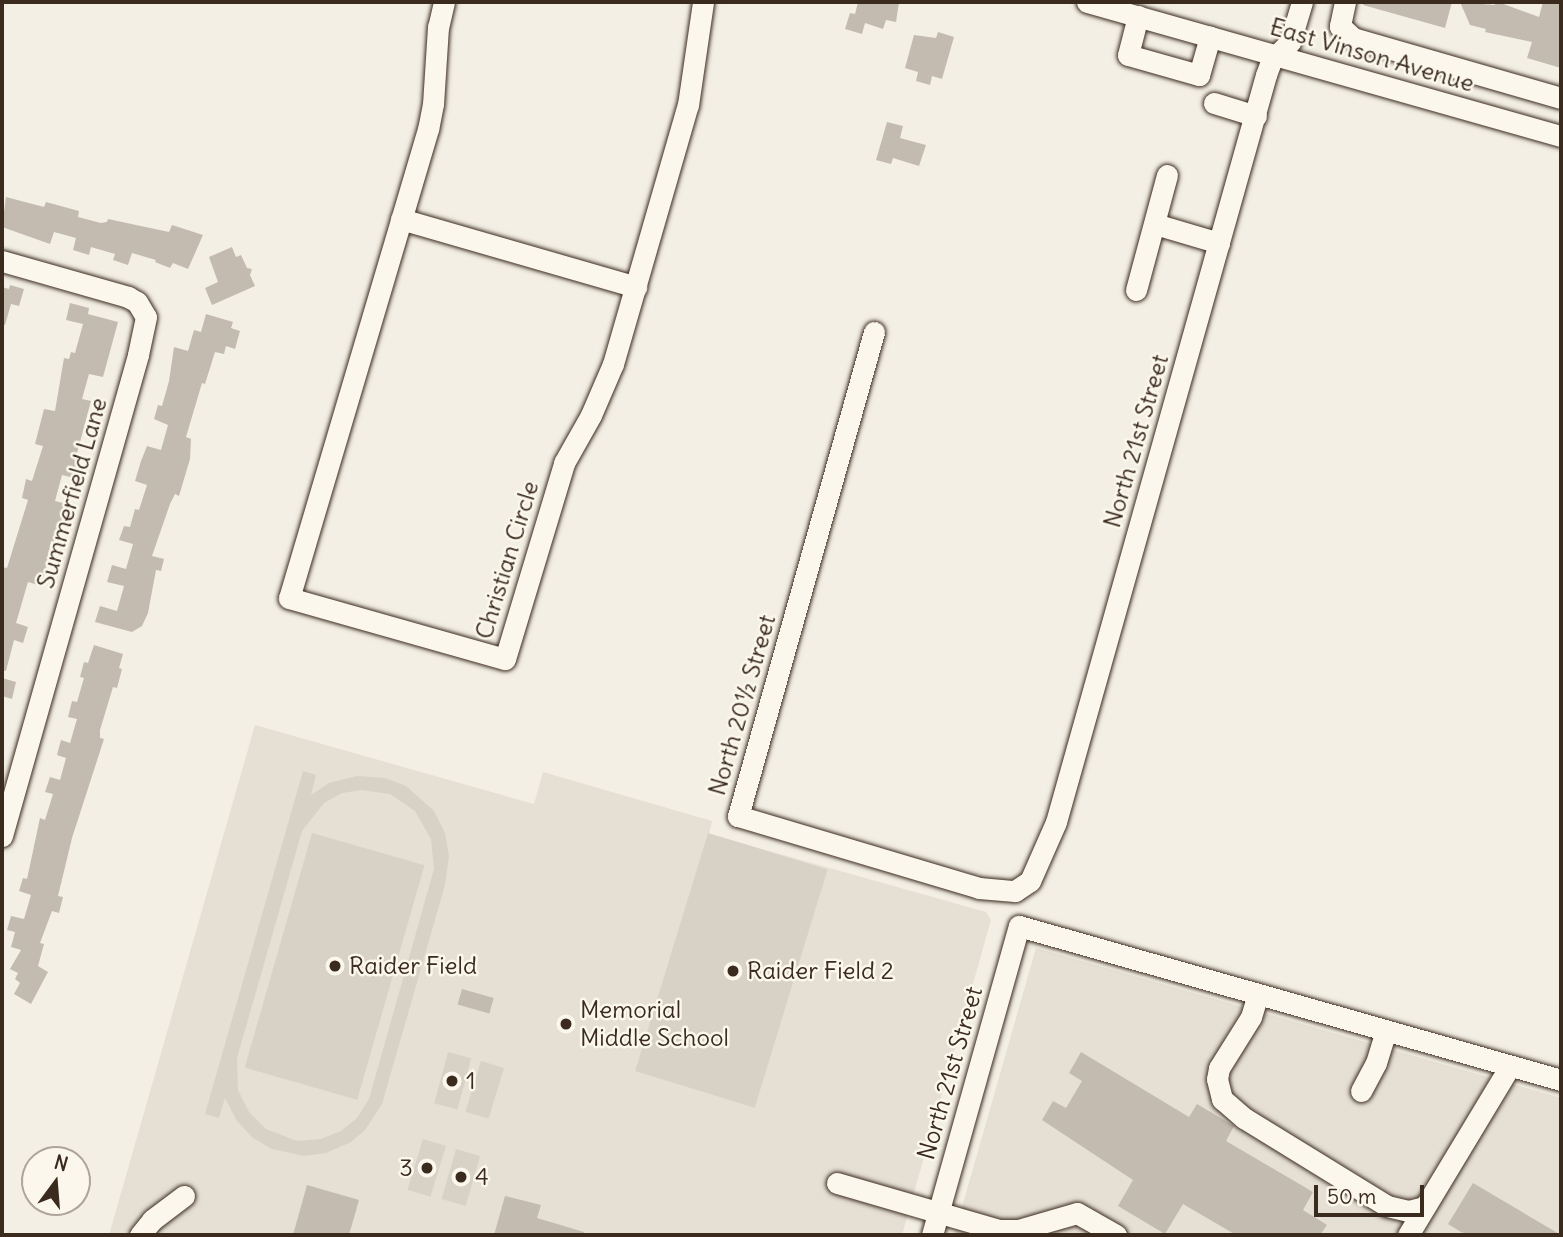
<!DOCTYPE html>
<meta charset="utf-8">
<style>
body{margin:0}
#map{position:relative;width:1563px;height:1237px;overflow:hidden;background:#f3efe4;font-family:Delius,sans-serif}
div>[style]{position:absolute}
.built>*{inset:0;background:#e5dfd4}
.green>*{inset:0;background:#d8d1c6;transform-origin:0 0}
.building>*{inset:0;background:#c3bbb0;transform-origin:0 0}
.roads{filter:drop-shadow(0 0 2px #3b2a1e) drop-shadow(0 0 2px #3b2a1e)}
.minor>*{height:21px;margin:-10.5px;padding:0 10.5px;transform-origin:10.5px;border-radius:10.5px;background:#fbf7ec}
.dots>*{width:19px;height:19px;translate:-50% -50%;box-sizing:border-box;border:4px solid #fbf7ec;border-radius:50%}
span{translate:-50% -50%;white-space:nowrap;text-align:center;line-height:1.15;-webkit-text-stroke:5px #fbf7ec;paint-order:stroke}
.street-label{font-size:24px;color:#3b2a1e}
.poi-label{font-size:24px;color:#3b2a1e}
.left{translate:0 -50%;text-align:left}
.right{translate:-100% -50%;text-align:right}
.frame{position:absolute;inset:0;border:4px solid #3b2a1e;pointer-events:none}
.north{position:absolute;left:21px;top:1146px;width:70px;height:70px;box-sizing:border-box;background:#fbf7ec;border:2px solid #aea59a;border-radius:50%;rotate:16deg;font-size:19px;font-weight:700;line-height:28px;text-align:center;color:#3b2a1e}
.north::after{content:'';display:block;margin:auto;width:24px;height:32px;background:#3b2a1e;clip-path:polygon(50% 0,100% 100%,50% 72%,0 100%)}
.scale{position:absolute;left:1314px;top:1185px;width:110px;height:32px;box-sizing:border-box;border:4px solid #3b2a1e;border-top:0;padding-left:9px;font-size:21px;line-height:24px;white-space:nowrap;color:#3b2a1e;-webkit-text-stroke:5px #fbf7ec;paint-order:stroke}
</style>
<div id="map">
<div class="built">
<div style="clip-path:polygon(255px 725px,534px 804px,543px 772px,712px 821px,709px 834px,986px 912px,991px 920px,902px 1235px,109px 1235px)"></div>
<div style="clip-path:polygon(1036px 948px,1561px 1098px,1561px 1235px,954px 1235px)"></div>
</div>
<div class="green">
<div style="clip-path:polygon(evenodd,303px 771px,316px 775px,311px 795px,329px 783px,357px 776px,385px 778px,406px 786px,434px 811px,445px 833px,449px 856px,445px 885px,382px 1104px,365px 1130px,351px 1142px,326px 1153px,304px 1156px,272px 1149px,253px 1138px,237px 1121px,225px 1098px,219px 1118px,205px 1114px,303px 771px,361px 790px,390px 794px,415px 811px,431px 839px,434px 869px,369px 1099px,357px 1118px,341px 1131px,321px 1139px,297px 1141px,266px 1129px,249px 1112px,238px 1090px,237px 1058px,302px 831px,324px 803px,342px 793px,361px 790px)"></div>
<div style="left:312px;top:833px;width:117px;height:244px;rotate:16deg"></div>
<div style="left:708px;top:833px;width:125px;height:249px;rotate:17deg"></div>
<div style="left:448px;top:1052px;width:24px;height:53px;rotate:15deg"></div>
<div style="left:481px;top:1061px;width:24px;height:53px;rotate:17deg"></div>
<div style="left:423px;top:1139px;width:24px;height:53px;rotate:17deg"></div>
<div style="left:456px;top:1149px;width:25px;height:52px;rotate:16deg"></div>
</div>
<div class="building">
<div style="clip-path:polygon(858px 2px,899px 2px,896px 22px,886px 20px,883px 29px,865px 23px,862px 34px,845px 29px,850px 13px,855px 14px)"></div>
<div style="clip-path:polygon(1364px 2px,1452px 2px,1445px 28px,1363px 5px)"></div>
<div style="clip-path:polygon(1460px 2px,1494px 5px,1498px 2px,1539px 17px,1543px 2px,1561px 2px,1561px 68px,1527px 58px,1532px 42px,1485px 32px,1486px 29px,1470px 25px)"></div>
<div style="clip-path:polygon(938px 32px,954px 37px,942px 79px,932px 76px,930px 85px,916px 81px,918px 72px,905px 68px,914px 35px,936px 38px)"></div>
<div style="clip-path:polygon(887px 122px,903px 126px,900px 138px,926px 145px,919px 166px,893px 158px,891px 164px,876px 160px)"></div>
<div style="clip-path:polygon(6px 197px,44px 207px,46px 202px,79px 211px,78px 217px,101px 223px,107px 222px,108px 219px,169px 232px,172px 225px,203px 235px,188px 269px,173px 263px,170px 268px,155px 262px,156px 260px,132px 253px,128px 265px,113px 260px,115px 254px,91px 247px,89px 255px,73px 250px,76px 238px,54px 232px,50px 244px,2px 227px)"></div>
<div style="clip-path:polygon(232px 247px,236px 257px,241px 255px,247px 268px,252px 269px,250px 275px,255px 286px,212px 305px,205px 288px,218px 282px,209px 257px)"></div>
<div style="clip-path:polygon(10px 285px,24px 289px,19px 306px,11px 304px,5px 325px,2px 324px,2px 287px,9px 289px)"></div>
<div style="clip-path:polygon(70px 303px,89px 308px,88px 314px,118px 322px,103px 377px,89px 374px,82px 399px,91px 401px,76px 457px,79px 458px,74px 478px,62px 475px,55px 501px,67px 504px,56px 542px,51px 541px,42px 586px,28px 582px,16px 623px,28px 627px,23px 643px,14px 640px,6px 671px,2px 670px,2px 567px,7px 568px,28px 500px,22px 498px,26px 479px,32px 481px,43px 446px,35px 444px,44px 409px,55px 411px,64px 358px,69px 359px,71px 352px,75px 353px,83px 324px,66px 320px)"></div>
<div style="clip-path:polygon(206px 314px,233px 322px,231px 328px,240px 331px,235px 349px,226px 346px,224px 354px,215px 352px,205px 384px,202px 383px,186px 437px,191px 439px,190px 459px,179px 496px,175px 494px,170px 504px,152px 556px,164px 559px,161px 571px,156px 570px,148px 613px,142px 626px,132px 632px,95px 622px,100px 606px,117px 611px,124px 586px,107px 582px,112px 565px,126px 569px,133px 544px,119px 540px,124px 526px,130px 527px,135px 509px,139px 510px,147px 485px,135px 481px,141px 461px,147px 446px,161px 450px,168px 425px,154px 419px,158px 405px,162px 406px,169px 381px,174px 347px,188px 351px,194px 330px,201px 332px)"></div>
<div style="clip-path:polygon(94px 645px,123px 654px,119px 668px,122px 669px,117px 688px,113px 687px,100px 730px,100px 738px,104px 739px,72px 838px,58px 896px,63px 897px,59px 913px,52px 911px,40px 943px,44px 944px,38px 966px,48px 972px,31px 1004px,14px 994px,20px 983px,15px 979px,18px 973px,10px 969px,21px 950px,11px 947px,15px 932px,7px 930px,11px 916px,24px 919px,31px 895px,19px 891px,23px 878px,27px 879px,40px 818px,45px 820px,53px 794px,45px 792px,50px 777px,60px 780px,66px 758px,57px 755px,61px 740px,70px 743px,77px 719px,68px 717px,72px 701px,77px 702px,84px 678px,80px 677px,84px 662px,88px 663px)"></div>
<div style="clip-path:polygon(2px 678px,16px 682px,12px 699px,2px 696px)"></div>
<div style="left:462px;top:989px;width:33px;height:16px;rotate:16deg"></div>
<div style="clip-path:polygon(1081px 1052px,1189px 1117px,1197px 1104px,1234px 1126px,1226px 1141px,1313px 1192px,1303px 1210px,1327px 1225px,1320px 1235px,1236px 1235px,1183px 1204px,1165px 1234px,1118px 1206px,1133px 1180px,1042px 1120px,1053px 1101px,1066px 1108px,1082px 1081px,1069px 1073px)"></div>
<div style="clip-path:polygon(1473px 1183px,1561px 1235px,1471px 1235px,1461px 1232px,1448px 1224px)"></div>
<div style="clip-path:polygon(307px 1185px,359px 1200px,349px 1235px,293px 1235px)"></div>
<div style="clip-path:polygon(505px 1196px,541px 1205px,537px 1218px,584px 1232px,584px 1235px,494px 1235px)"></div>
</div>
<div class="roads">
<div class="minor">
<div style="left:444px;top:2px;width:26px;rotate:103deg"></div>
<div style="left:438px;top:27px;width:77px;rotate:93.7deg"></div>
<div style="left:433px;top:104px;width:25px;rotate:101deg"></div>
<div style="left:428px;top:129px;width:489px;rotate:106.5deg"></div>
<div style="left:289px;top:598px;width:224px;rotate:15.8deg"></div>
<div style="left:505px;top:659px;width:205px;rotate:-73.2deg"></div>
<div style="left:564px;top:463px;width:55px;rotate:-60.6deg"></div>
<div style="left:591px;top:415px;width:56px;rotate:-66.7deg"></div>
<div style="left:613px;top:364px;width:270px;rotate:-73.9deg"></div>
<div style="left:688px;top:105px;width:104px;rotate:-81.7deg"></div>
<div style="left:1087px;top:2px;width:493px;rotate:15.8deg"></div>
<div style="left:1345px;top:2px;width:25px;rotate:102deg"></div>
<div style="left:1340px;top:26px;width:18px;rotate:43deg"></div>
<div style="left:1353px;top:38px;width:216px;rotate:16.1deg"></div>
<div style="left:1138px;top:16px;width:40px;rotate:104.4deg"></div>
<div style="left:1128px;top:55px;width:74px;rotate:15.7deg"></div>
<div style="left:1199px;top:75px;width:40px;rotate:-74deg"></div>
<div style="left:1214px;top:103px;width:44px;rotate:17.2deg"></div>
<div style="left:401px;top:219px;width:245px;rotate:16.1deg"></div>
<div style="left:1155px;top:224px;width:67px;rotate:16.5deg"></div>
<div style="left:2px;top:261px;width:131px;rotate:15.9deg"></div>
<div style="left:128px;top:297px;width:10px;rotate:29deg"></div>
<div style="left:137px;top:302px;width:17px;rotate:59deg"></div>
<div style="left:146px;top:317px;width:39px;rotate:102deg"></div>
<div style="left:138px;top:355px;width:500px;rotate:105.8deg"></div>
<div style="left:1136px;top:290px;width:119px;rotate:-74.9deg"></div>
<div style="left:874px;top:332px;width:503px;rotate:105.69deg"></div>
<div style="left:738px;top:816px;width:252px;rotate:16.6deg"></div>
<div style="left:979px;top:888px;width:36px;rotate:5deg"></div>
<div style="left:1015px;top:891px;width:18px;rotate:-34deg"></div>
<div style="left:1030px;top:881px;width:64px;rotate:-66.2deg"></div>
<div style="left:1056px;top:822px;width:776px;rotate:-74.3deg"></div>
<div style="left:1266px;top:75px;width:15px;rotate:-70deg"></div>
<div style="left:1271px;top:61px;width:27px;rotate:-45deg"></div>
<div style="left:1290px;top:42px;width:42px;rotate:-73.3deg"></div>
<div style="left:1258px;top:994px;width:24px;rotate:107deg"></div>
<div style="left:1251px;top:1017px;width:60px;rotate:122.1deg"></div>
<div style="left:1219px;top:1068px;width:11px;rotate:100deg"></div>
<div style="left:1217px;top:1079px;width:21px;rotate:76deg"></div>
<div style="left:1222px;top:1099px;width:29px;rotate:41deg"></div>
<div style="left:1244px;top:1118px;width:168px;rotate:31.6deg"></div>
<div style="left:1387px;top:1206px;width:23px;rotate:13deg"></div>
<div style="left:1409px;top:1211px;width:16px;rotate:-15deg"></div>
<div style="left:1361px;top:1091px;width:32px;rotate:-62deg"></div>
<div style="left:1376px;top:1063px;width:34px;rotate:-73deg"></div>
<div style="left:837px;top:1183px;width:169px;rotate:16.2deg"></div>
<div style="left:999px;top:1230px;width:19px"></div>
<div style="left:1018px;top:1230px;width:61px;rotate:-16.1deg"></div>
<div style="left:1077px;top:1213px;width:45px;rotate:29.4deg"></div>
<div style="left:140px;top:1235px;width:19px;rotate:-51deg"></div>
<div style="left:152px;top:1220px;width:40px;rotate:-37deg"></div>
<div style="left:932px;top:1235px;width:321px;rotate:-74.3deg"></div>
<div style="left:1019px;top:926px;width:563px;rotate:15.86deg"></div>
<div style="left:1408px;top:1235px;width:197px;rotate:-58.9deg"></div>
</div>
</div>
<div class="dots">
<div style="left:335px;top:966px;background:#3b2a1e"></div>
<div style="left:733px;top:971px;background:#3b2a1e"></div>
<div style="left:566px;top:1024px;background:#3b2a1e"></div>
<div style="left:452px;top:1081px;background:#3b2a1e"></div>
<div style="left:427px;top:1168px;background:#3b2a1e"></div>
<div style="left:461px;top:1177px;background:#3b2a1e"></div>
</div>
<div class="street-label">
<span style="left:1372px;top:55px;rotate:16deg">East Vinson Avenue</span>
<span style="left:1136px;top:441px;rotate:-74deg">North 21st Street</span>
<span style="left:72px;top:493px;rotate:-74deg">Summerfield Lane</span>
<span style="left:507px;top:560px;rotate:-73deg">Christian Circle</span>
<span style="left:742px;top:705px;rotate:-74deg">North 20½ Street</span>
<span style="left:950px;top:1073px;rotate:-74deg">North 21st Street</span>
</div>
<div class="poi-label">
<span class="left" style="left:349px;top:966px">Raider Field</span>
<span class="left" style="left:747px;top:971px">Raider Field 2</span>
<span class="left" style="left:580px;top:1024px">Memorial<br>Middle School</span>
<span class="left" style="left:466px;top:1081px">1</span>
<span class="right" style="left:413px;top:1168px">3</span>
<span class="left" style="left:475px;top:1177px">4</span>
</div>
<div class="frame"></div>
<div class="north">N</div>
<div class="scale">50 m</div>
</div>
